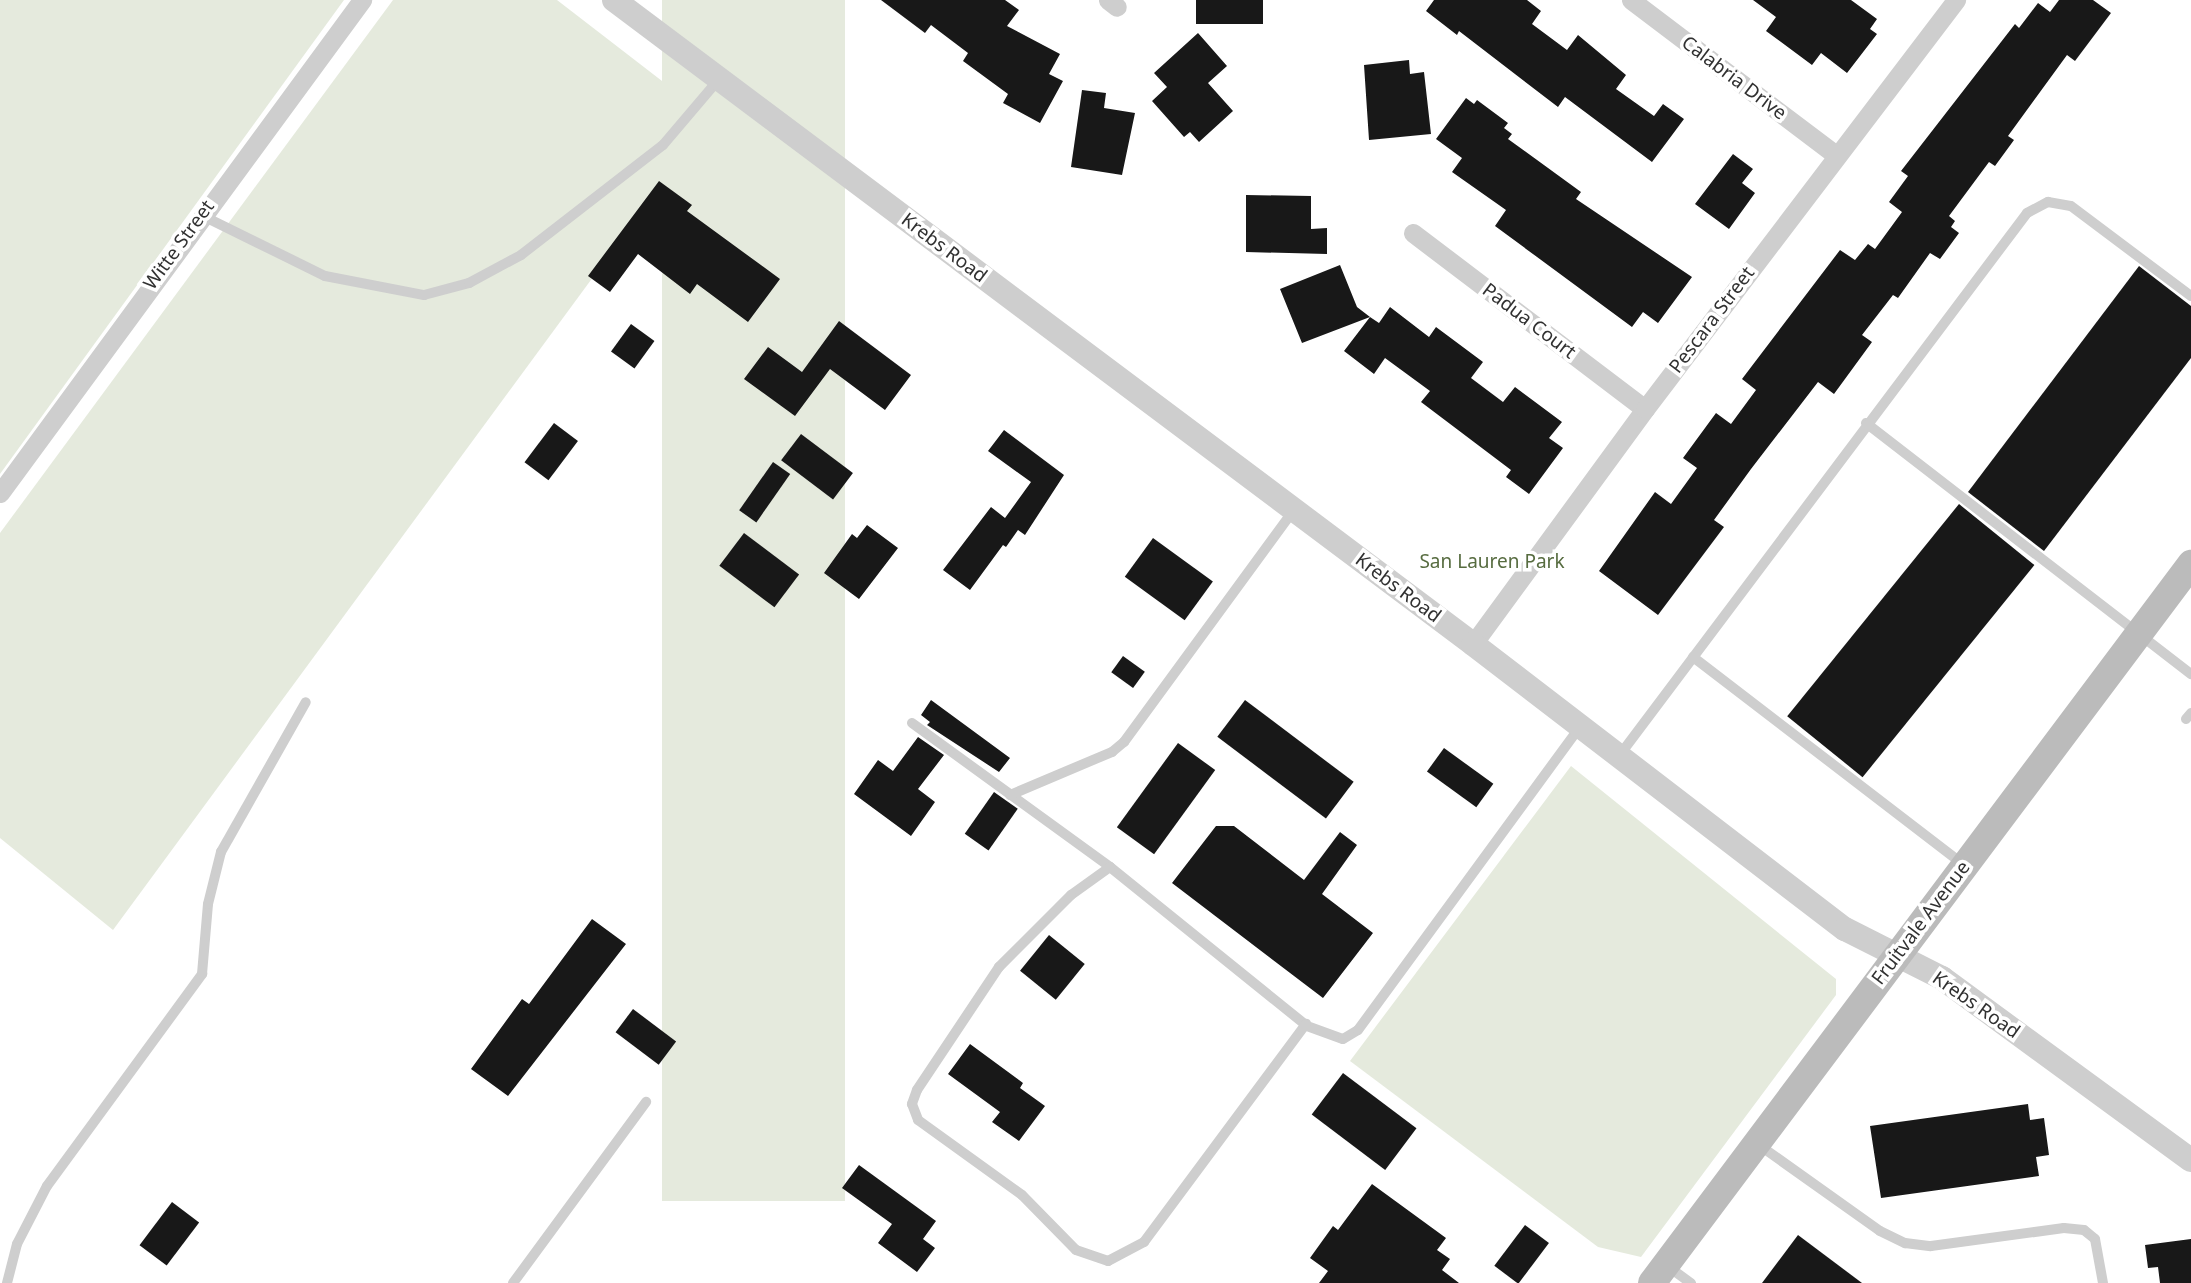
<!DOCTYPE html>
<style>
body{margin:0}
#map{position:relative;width:2191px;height:1283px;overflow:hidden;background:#fff;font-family:"Noto Sans",sans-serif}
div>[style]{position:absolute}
.green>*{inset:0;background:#e5eadd;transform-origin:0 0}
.building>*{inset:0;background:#181818;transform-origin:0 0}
.service>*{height:10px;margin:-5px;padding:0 5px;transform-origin:5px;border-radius:5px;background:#cecece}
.minor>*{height:19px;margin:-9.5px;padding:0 9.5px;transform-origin:9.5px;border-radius:9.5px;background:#cecece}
.tertiary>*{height:24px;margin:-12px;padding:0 12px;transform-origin:12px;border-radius:12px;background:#cecece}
.secondary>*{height:28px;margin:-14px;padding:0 14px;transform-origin:14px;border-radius:14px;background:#bbb}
span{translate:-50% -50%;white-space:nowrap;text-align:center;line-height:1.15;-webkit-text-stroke:7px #fff;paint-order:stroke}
.street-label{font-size:19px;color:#313131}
.park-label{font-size:19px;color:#576c40}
</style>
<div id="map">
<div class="green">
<div style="clip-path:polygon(0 0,344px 0,0 474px)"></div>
<div style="clip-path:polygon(393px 0,557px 0,710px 118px,113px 930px,0 838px,0 533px)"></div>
<div style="left:662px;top:0;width:183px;height:1201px"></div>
<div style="clip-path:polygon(1571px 766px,1836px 979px,1836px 995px,1641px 1257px,1598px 1247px,1350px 1061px)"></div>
</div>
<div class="building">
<div style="clip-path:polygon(881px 0,1005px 0,1019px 10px,1007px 26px,1060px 54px,1049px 74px,1063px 81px,1040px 123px,1003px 103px,1008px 94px,963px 61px,968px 53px,931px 25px,925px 33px)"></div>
<div style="left:1196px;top:0;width:67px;height:24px"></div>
<div style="clip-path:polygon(1434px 0,1527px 0,1541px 11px,1532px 24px,1567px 50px,1578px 35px,1626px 75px,1616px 89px,1654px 116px,1663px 104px,1684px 119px,1652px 162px,1565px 97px,1558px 107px,1459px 31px,1457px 35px,1426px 11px)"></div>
<div style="clip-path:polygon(1753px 0,1851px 0,1877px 19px,1870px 29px,1877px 34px,1847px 73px,1821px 53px,1812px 65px,1766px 31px,1776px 17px)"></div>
<div style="clip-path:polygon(2059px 0,2093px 0,2111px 13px,2075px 61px,2067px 55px,2008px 136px,2014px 140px,1995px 166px,1989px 162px,1949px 216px,1955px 221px,1951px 227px,1959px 233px,1940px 259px,1930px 253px,1898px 298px,1893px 295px,1862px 335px,1872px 342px,1834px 394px,1818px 382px,1751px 469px,1714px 520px,1724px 527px,1658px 615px,1599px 571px,1655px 492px,1671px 504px,1697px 468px,1683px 458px,1716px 413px,1731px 424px,1756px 390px,1742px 379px,1840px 250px,1855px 260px,1868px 244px,1875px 249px,1902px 212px,1889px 202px,1908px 176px,1901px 171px,2008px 33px,2015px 24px,2019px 28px,2038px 3px,2050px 12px)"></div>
<div style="clip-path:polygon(1198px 33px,1227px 66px,1208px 83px,1233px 111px,1199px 142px,1190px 132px,1184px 137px,1152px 101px,1167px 87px,1154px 73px)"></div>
<div style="clip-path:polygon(1409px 60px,1410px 74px,1424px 72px,1431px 134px,1369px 140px,1364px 65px)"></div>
<div style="clip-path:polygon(1082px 90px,1106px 93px,1104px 108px,1135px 113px,1122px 175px,1071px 167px)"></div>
<div style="clip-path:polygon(1466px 98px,1474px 104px,1477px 100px,1508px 123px,1504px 128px,1512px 134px,1508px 139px,1581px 192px,1576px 199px,1692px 277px,1658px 323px,1643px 312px,1632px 327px,1495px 226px,1506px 210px,1452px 172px,1462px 158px,1436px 139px)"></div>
<div style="clip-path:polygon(1733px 154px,1753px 169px,1742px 183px,1755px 193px,1729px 229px,1695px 204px)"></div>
<div style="clip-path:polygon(659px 181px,692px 205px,687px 211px,780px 279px,748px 322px,697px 284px,690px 294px,638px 254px,610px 292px,588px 276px)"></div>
<div style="clip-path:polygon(1246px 195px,1311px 196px,1311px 229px,1327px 228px,1327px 254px,1246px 252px)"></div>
<div style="clip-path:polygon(1340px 265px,1357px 307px,1370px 317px,1302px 343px,1280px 289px)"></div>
<div style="clip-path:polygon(2139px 266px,2191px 306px,2191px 358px,2044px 551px,1968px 492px)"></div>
<div style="clip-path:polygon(1390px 307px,1429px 337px,1436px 327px,1483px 362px,1471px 378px,1503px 402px,1515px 387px,1562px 422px,1549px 438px,1563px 448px,1529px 494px,1506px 477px,1511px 470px,1421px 402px,1430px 391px,1385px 358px,1374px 374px,1344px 351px,1370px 317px,1379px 323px)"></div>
<div style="clip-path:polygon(839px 321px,911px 375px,885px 410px,830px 369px,795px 416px,744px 379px,768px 347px,802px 372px)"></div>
<div style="left:631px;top:324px;width:29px;height:34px;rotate:36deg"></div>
<div style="left:554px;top:423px;width:30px;height:49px;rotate:37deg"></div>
<div style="clip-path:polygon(1004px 430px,1064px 475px,1025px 535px,1018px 530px,1006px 547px,1003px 545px,970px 590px,943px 570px,991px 507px,1005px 518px,1031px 482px,988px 451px)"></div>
<div style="left:801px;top:434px;width:65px;height:33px;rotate:37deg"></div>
<div style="left:773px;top:462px;width:21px;height:59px;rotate:35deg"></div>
<div style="left:1959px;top:504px;width:97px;height:273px;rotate:39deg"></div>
<div style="clip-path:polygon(867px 525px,898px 548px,859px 599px,824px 573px,852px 534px,857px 538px)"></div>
<div style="left:744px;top:533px;width:69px;height:41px;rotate:37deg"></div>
<div style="left:1153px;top:538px;width:74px;height:48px;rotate:36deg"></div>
<div style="left:1123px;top:656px;width:27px;height:20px;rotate:36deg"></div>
<div style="clip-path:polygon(931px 700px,1010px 758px,999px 772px,927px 725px,930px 722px,921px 715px)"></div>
<div style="left:1245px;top:700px;width:136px;height:46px;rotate:37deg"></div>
<div style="clip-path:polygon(918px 737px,944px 755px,918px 789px,935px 802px,911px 836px,854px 794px,878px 760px,893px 771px)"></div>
<div style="left:1178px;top:743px;width:46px;height:104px;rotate:36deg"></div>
<div style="left:1444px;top:748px;width:61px;height:29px;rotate:36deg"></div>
<div style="left:994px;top:792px;width:29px;height:51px;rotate:35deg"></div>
<div style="clip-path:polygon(1216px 826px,1234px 826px,1304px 880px,1340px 832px,1357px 845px,1322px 894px,1373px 933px,1323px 998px,1172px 883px)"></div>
<div style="clip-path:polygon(592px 919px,626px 944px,508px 1096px,471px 1069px,522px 999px,529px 1004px)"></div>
<div style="left:1049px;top:935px;width:46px;height:46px;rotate:39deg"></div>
<div style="left:633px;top:1009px;width:54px;height:29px;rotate:37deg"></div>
<div style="clip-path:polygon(970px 1044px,1023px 1083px,1020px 1088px,1045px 1106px,1019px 1141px,992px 1122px,1000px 1112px,948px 1074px)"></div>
<div style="left:1343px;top:1073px;width:92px;height:52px;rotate:37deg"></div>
<div style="clip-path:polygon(2028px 1104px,2030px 1120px,2044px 1118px,2049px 1155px,2036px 1157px,2039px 1176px,1881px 1198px,1870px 1126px)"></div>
<div style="clip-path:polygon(859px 1165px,936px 1221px,923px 1239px,935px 1248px,917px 1272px,878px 1243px,892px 1224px,842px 1188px)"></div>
<div style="clip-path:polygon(1372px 1184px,1446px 1238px,1437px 1250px,1450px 1259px,1442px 1270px,1459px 1283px,1319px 1283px,1328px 1271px,1310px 1258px,1333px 1226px,1338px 1230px)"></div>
<div style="left:172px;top:1202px;width:34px;height:54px;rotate:37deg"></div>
<div style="left:1525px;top:1225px;width:30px;height:51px;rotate:37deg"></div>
<div style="clip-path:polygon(1798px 1235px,1862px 1283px,1762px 1283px)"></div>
<div style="clip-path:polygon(2191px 1239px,2191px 1283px,2160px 1283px,2158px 1267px,2148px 1268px,2145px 1245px)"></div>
</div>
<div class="service">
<div style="left:201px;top:215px;width:138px;rotate:26.2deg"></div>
<div style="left:325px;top:276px;width:101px;rotate:10.9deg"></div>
<div style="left:424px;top:295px;width:47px;rotate:-14.9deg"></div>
<div style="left:469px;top:283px;width:59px;rotate:-28.3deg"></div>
<div style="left:521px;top:255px;width:180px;rotate:-37.8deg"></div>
<div style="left:663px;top:145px;width:87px;rotate:-49.7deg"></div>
<div style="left:1866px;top:423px;width:411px;rotate:37.7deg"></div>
<div style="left:1693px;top:657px;width:342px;rotate:37.5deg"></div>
<div style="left:2186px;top:719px;width:8px;rotate:-50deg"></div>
<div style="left:912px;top:723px;width:245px;rotate:36deg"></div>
<div style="left:1110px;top:867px;width:253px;rotate:38.9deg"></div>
<div style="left:1307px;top:1026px;width:38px;rotate:20deg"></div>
<div style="left:1343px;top:1039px;width:17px;rotate:-31deg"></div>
<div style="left:1358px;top:1030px;width:376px;rotate:-53.8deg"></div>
<div style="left:1619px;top:756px;width:679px;rotate:-53.08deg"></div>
<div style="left:2027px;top:213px;width:24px;rotate:-28deg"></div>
<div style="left:2048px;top:202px;width:23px;rotate:10deg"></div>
<div style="left:2071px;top:206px;width:150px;rotate:36.9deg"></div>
<div style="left:1010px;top:795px;width:111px;rotate:-22.9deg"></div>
<div style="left:1112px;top:752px;width:16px;rotate:-40deg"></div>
<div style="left:1124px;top:742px;width:288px;rotate:-53.8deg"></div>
<div style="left:1110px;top:867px;width:48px;rotate:144.3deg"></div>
<div style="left:1071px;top:895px;width:102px;rotate:135deg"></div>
<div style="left:999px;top:967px;width:148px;rotate:123.7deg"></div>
<div style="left:917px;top:1090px;width:15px;rotate:110deg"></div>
<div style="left:912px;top:1104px;width:17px;rotate:69deg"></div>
<div style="left:918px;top:1120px;width:128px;rotate:35.8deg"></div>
<div style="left:1022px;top:1195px;width:77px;rotate:45.5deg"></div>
<div style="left:1076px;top:1250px;width:34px;rotate:19deg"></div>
<div style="left:1108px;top:1261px;width:41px;rotate:-27.8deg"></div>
<div style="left:1144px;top:1242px;width:272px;rotate:-53.4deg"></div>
<div style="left:1759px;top:1145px;width:148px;rotate:35.4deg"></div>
<div style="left:1880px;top:1231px;width:28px;rotate:26deg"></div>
<div style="left:1905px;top:1243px;width:26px;rotate:7deg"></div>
<div style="left:1931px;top:1246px;width:134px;rotate:-7.7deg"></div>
<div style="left:2064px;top:1228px;width:20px;rotate:6deg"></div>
<div style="left:2084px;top:1230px;width:14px;rotate:39deg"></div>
<div style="left:2095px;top:1239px;width:45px;rotate:79.7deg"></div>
<div style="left:1666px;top:1265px;width:31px;rotate:36deg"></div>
<div style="left:7px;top:1283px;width:40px;rotate:-75.6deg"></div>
<div style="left:17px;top:1244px;width:65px;rotate:-62.7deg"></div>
<div style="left:47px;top:1186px;width:263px;rotate:-53.8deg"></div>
<div style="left:202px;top:974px;width:70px;rotate:-85.1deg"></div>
<div style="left:208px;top:904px;width:54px;rotate:-76deg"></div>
<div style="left:221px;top:852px;width:172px;rotate:-60.5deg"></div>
<div style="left:513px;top:1283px;width:225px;rotate:-53.7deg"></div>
</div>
<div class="minor">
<div style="left:1108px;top:0;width:11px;rotate:38deg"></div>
<div style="left:1631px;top:0;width:258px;rotate:37.1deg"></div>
<div style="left:1413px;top:233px;width:291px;rotate:37.2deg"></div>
<div style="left:0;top:493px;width:612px;rotate:-53.71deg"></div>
<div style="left:1473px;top:644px;width:291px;rotate:-53.8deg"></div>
<div style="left:1645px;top:409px;width:514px;rotate:-52.75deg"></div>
</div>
<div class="tertiary">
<div style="left:614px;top:0;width:1074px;rotate:36.86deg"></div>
<div style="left:1473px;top:644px;width:469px;rotate:37.5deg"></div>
<div style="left:1845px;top:929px;width:109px;rotate:26.8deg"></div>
<div style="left:1942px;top:978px;width:308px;rotate:36.2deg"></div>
</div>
<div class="secondary">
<div style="left:1652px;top:1283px;width:899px;rotate:-53.14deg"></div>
</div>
<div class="street-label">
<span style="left:1734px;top:78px;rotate:37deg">Calabria Drive</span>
<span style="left:179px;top:245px;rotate:-54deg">Witte Street</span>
<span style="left:944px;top:248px;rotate:37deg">Krebs Road</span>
<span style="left:1712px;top:320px;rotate:-53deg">Pescara Street</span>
<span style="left:1529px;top:321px;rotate:37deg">Padua Court</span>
<span style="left:1398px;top:588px;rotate:37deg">Krebs Road</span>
<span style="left:1921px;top:923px;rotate:-53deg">Fruitvale Avenue</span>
<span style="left:1976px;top:1005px;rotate:35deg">Krebs Road</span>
</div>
<div class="park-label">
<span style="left:1492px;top:562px">San Lauren Park</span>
</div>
</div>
